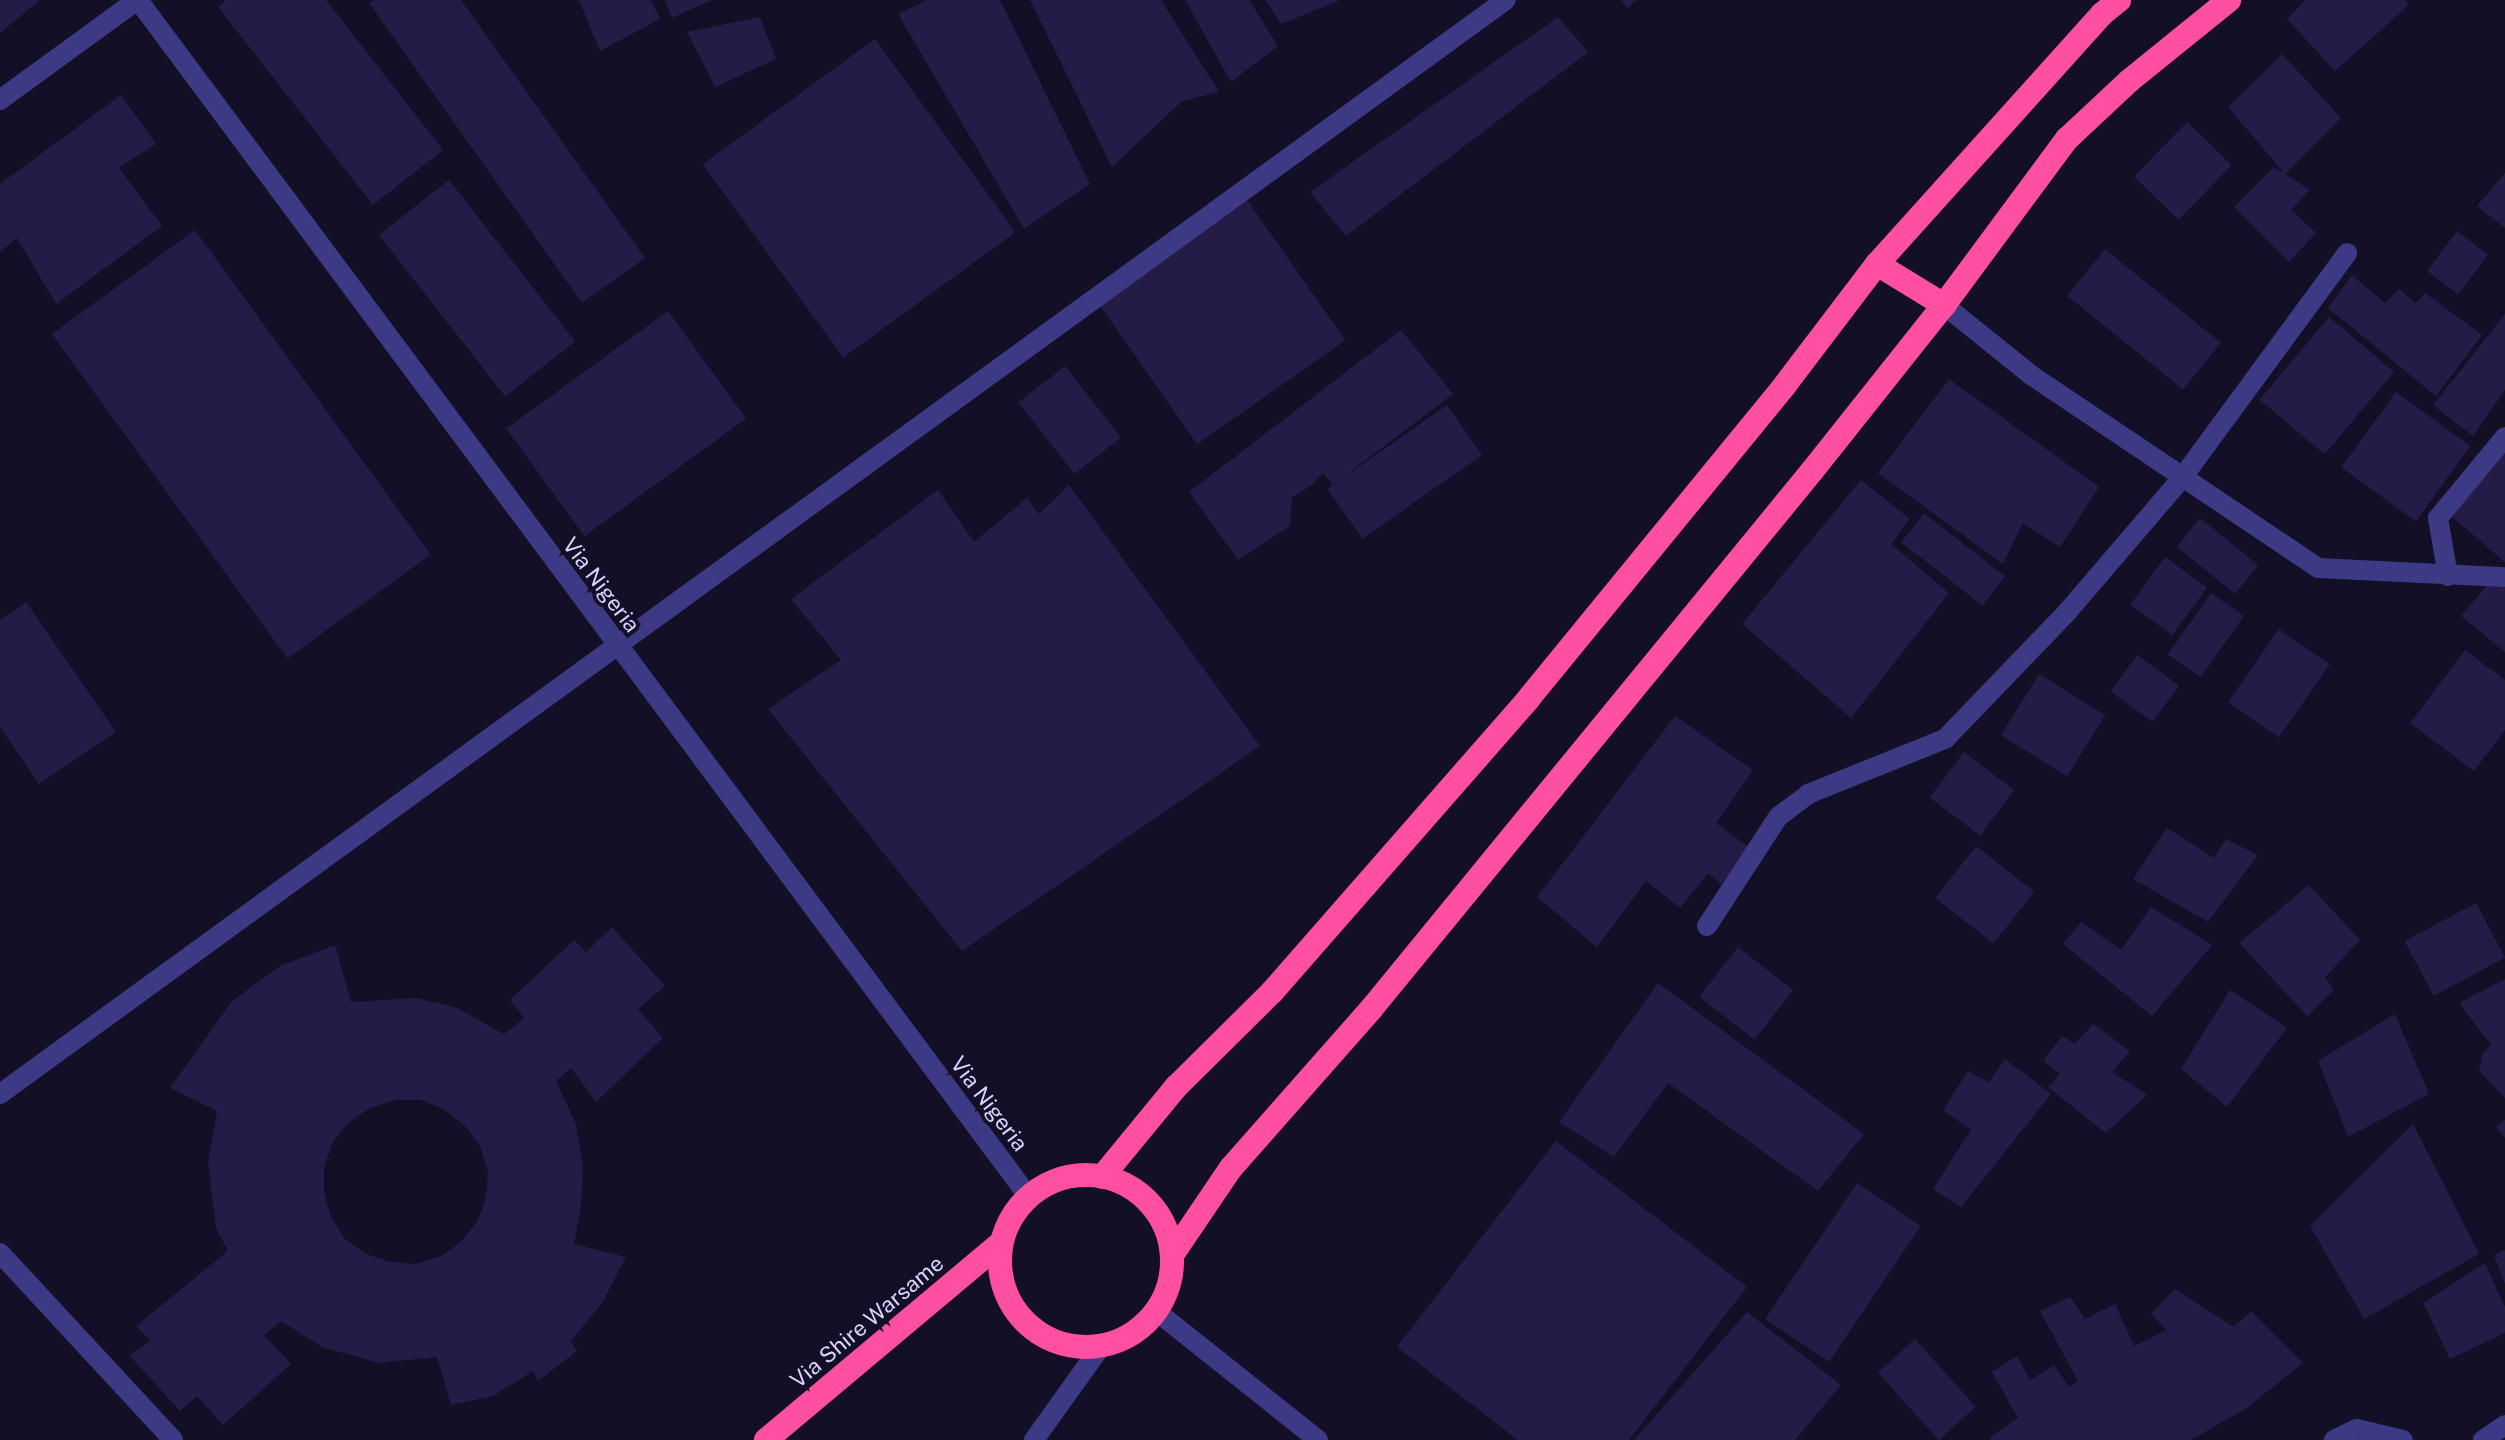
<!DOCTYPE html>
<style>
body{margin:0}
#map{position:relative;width:2505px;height:1440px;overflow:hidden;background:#130f26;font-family:"Public Sans",sans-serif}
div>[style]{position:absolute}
.building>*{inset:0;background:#241b47;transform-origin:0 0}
.minor>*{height:20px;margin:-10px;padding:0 10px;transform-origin:10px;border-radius:10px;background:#3d3a85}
.highway>*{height:24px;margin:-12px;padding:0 12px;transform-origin:12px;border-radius:12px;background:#ff4fa3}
.highway>.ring{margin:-12px;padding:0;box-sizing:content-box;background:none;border:24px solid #ff4fa3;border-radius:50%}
span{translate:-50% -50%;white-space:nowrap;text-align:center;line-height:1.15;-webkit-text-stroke:8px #130f26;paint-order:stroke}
.street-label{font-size:22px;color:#d9d4ff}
</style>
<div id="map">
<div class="building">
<div style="clip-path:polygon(0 0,40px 0,0 33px)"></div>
<div style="clip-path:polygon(226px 0,326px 0,443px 150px,373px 205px,218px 7px)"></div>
<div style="clip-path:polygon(374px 0,461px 0,645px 258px,582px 303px,369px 3px)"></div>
<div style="clip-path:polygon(579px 0,651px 0,660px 19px,600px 51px)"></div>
<div style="clip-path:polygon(665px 0,712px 0,672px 18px)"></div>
<div style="clip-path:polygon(927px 0,1000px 0,1090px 184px,1024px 229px,898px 14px)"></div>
<div style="clip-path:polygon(1030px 0,1161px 0,1219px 92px,1182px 101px,1112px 167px)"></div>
<div style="clip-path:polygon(1185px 0,1249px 0,1278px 46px,1231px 82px)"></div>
<div style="clip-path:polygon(1265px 0,1340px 0,1281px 24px)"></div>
<div style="clip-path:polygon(1621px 0,1637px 0,1627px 8px)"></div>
<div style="clip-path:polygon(2305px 0,2405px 0,2409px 5px,2335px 71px,2287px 19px)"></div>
<div style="clip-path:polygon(760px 17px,776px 59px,715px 87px,687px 32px)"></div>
<div style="clip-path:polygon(1558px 17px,1588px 52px,1346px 236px,1310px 192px)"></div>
<div style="left:875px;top:39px;width:239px;height:213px;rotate:54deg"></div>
<div style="clip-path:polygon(2282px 54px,2341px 118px,2285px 174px,2310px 190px,2291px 210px,2316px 233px,2289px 262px,2234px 207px,2274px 167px,2284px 173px,2228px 107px)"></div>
<div style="clip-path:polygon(121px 95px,156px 144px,119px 168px,162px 226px,56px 304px,17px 238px,0 252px,0 184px)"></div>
<div style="left:2187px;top:122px;width:62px;height:76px;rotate:44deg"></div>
<div style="clip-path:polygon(2505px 173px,2505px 228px,2477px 206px)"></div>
<div style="left:449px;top:180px;width:205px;height:89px;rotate:52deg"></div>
<div style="left:1245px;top:197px;width:175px;height:181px;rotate:55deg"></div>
<div style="left:195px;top:230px;width:401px;height:177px;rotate:54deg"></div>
<div style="left:2457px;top:231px;width:39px;height:50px;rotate:37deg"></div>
<div style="left:2105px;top:249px;width:149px;height:60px;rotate:39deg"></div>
<div style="clip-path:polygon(2352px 275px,2385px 303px,2399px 289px,2416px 303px,2425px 293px,2482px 335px,2436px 396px,2328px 308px)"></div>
<div style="left:668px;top:311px;width:133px;height:200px;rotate:54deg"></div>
<div style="clip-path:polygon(2505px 314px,2505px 390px,2473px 436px,2433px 405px)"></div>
<div style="left:2329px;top:317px;width:85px;height:108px;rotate:40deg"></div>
<div style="clip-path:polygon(1401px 330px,1453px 394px,1333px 485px,1323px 473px,1311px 486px,1292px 497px,1290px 526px,1238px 560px,1189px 492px)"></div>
<div style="left:1065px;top:366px;width:91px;height:59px;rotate:52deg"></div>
<div style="clip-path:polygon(1949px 379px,2099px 487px,2060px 547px,2023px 523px,2003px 564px,1878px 473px)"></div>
<div style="left:2396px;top:392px;width:92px;height:93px;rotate:36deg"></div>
<div style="left:1447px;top:405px;width:61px;height:146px;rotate:55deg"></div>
<div style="clip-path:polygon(2505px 451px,2505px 562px,2450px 515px)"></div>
<div style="clip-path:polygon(1861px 480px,1910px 519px,1891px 544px,1949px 593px,1851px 718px,1742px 624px)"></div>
<div style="clip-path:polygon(1069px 485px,1260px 746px,962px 951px,768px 709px,841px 660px,791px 599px,938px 490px,974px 542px,1027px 498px,1039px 514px)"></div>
<div style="left:1924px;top:513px;width:103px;height:37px;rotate:38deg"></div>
<div style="left:2200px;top:518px;width:75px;height:37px;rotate:39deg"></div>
<div style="left:2165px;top:557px;width:52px;height:59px;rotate:36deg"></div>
<div style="clip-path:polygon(2493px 578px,2505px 588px,2505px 652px,2461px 616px)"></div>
<div style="left:2211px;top:593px;width:40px;height:75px;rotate:35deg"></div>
<div style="clip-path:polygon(26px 602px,116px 732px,39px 784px,0 727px,0 620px)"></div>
<div style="left:2279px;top:629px;width:62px;height:89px;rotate:35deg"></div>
<div style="clip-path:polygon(2465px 650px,2505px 680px,2505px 730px,2474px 771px,2410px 723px)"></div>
<div style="left:2137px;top:655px;width:52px;height:45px;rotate:36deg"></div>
<div style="left:2039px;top:674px;width:78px;height:72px;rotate:32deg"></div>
<div style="clip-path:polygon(1675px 716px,1753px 770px,1716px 823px,1750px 848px,1721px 884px,1708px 873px,1680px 908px,1646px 881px,1597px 947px,1537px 897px)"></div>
<div style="left:1964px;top:752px;width:63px;height:57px;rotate:37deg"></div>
<div style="clip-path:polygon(2167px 828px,2214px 858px,2226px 839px,2258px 855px,2208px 922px,2133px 879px)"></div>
<div style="left:1976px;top:846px;width:74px;height:66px;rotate:38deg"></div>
<div style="clip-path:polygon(2309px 885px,2360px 940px,2325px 977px,2334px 990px,2307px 1016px,2239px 943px)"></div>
<div style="left:2476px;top:903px;width:62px;height:81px;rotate:62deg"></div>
<div style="clip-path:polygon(2151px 907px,2212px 945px,2152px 1016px,2063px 944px,2081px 922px,2121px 950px)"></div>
<div style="clip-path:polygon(evenodd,612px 927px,665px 986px,638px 1009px,663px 1038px,596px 1102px,571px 1068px,556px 1081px,576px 1124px,583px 1166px,581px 1206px,574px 1244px,626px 1257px,602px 1303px,571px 1341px,577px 1351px,538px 1381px,533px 1371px,493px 1396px,451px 1405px,437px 1357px,379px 1363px,322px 1347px,281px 1321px,264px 1335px,291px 1364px,223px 1425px,197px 1396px,180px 1411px,129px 1355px,151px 1341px,136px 1326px,228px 1251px,216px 1228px,208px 1162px,217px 1111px,170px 1088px,232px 1001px,280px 966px,335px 945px,351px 1002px,416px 998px,455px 1007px,504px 1034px,524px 1018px,510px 1000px,574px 940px,586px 952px,612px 927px,395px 1100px,421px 1100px,445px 1110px,465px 1126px,480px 1146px,488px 1171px,486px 1197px,478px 1220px,462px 1241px,441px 1256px,416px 1264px,390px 1262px,366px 1254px,345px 1239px,331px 1217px,324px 1193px,324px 1167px,333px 1142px,349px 1122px,370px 1108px,395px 1100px)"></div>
<div style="left:1738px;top:947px;width:70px;height:63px;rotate:38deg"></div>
<div style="clip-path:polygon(2505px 979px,2505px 1098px,2479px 1071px,2483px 1053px,2491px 1045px,2459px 1003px)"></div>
<div style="clip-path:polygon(1658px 983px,1864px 1134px,1818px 1191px,1668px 1083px,1614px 1157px,1559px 1122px)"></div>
<div style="clip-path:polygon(2230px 990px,2287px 1028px,2227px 1107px,2181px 1069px)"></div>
<div style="clip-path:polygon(2395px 1014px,2429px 1094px,2348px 1137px,2318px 1061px)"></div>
<div style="clip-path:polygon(2093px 1024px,2130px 1051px,2112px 1072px,2147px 1095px,2106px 1133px,2048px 1087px,2060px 1074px,2043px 1061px,2062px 1036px,2075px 1044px)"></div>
<div style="clip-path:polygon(2005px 1059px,2051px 1094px,1961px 1207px,1933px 1189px,1971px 1130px,1943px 1110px,1968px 1071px,1989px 1082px)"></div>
<div style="clip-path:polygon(2505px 1120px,2505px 1138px,2496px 1126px)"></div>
<div style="clip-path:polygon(2413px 1124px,2479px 1254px,2364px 1319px,2310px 1226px)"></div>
<div style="clip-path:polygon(1556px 1141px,1747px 1287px,1629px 1440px,1518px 1440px,1397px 1347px)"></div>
<div style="left:1857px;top:1183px;width:77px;height:164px;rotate:34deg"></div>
<div style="clip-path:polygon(2505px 1250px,2505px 1284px,2494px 1255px)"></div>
<div style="clip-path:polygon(2485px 1263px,2505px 1307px,2505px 1333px,2450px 1359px,2423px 1303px)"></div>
<div style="clip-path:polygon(2175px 1289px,2234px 1327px,2251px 1311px,2303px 1363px,2245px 1409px,2191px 1440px,1991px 1440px,1990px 1437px,2018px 1418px,1992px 1372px,2017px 1356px,2030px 1380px,2054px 1365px,2069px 1387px,2078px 1381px,2040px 1311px,2070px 1297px,2085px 1319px,2115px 1304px,2134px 1346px,2167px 1330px,2151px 1314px)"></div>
<div style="clip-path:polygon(1747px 1312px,1841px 1385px,1795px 1440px,1634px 1440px)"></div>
<div style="left:1915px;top:1339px;width:91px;height:50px;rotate:48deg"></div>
</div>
<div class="minor">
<div style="left:138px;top:0;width:1492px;rotate:53.34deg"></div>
<div style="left:0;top:100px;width:170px;rotate:-36.1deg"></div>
<div style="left:1944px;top:305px;width:112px;rotate:38.8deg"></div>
<div style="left:2031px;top:375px;width:346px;rotate:33.9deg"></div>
<div style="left:2318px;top:568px;width:187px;rotate:2.8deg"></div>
<div style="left:2448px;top:576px;width:59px;rotate:-99.8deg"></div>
<div style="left:2438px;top:518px;width:105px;rotate:-50.4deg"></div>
<div style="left:1707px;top:926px;width:130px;rotate:-56.9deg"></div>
<div style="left:1778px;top:817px;width:38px;rotate:-37deg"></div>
<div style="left:1808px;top:794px;width:148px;rotate:-21.9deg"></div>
<div style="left:1945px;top:739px;width:178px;rotate:-46.1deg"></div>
<div style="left:2068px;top:611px;width:175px;rotate:-49.4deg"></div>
<div style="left:2182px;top:478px;width:279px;rotate:-53.7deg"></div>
<div style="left:0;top:1094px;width:1861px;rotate:-36deg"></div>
<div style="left:0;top:1253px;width:255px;rotate:47.2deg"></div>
<div style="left:1156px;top:1311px;width:207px;rotate:38.5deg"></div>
<div style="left:1034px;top:1440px;width:117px;rotate:-54.4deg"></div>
<div style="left:2334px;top:1440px;width:25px;rotate:-26deg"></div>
<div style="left:2357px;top:1429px;width:47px;rotate:13.4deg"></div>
<div style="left:2483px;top:1440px;width:27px;rotate:-34deg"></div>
</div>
<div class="highway">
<div style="left:1877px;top:264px;width:79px;rotate:31.5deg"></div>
<div class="ring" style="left:1000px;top:1175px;width:148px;height:148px"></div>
<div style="left:1102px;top:1177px;width:117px;rotate:-50.6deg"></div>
<div style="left:1176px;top:1087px;width:135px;rotate:-44.7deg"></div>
<div style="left:1272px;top:992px;width:390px;rotate:-48.8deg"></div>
<div style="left:1529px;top:698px;width:404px;rotate:-50.7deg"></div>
<div style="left:1785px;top:385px;width:152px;rotate:-52.8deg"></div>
<div style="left:1877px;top:264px;width:336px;rotate:-48deg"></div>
<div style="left:2102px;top:14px;width:22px;rotate:-39deg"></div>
<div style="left:1172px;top:1255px;width:105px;rotate:-55.9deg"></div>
<div style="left:1231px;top:1168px;width:213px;rotate:-48.6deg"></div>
<div style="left:1372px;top:1008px;width:694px;rotate:-50.67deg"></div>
<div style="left:1812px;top:471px;width:212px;rotate:-51.5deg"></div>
<div style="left:1944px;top:305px;width:207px;rotate:-53.5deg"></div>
<div style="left:2067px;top:139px;width:85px;rotate:-43.1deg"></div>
<div style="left:2129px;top:81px;width:129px;rotate:-39deg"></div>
<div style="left:766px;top:1440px;width:307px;rotate:-40deg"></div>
</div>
<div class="street-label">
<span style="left:601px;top:585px;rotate:53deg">Via Nigeria</span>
<span style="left:989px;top:1104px;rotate:53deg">Via Nigeria</span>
<span style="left:867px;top:1322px;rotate:-40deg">Via Shire Warsame</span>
</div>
</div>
